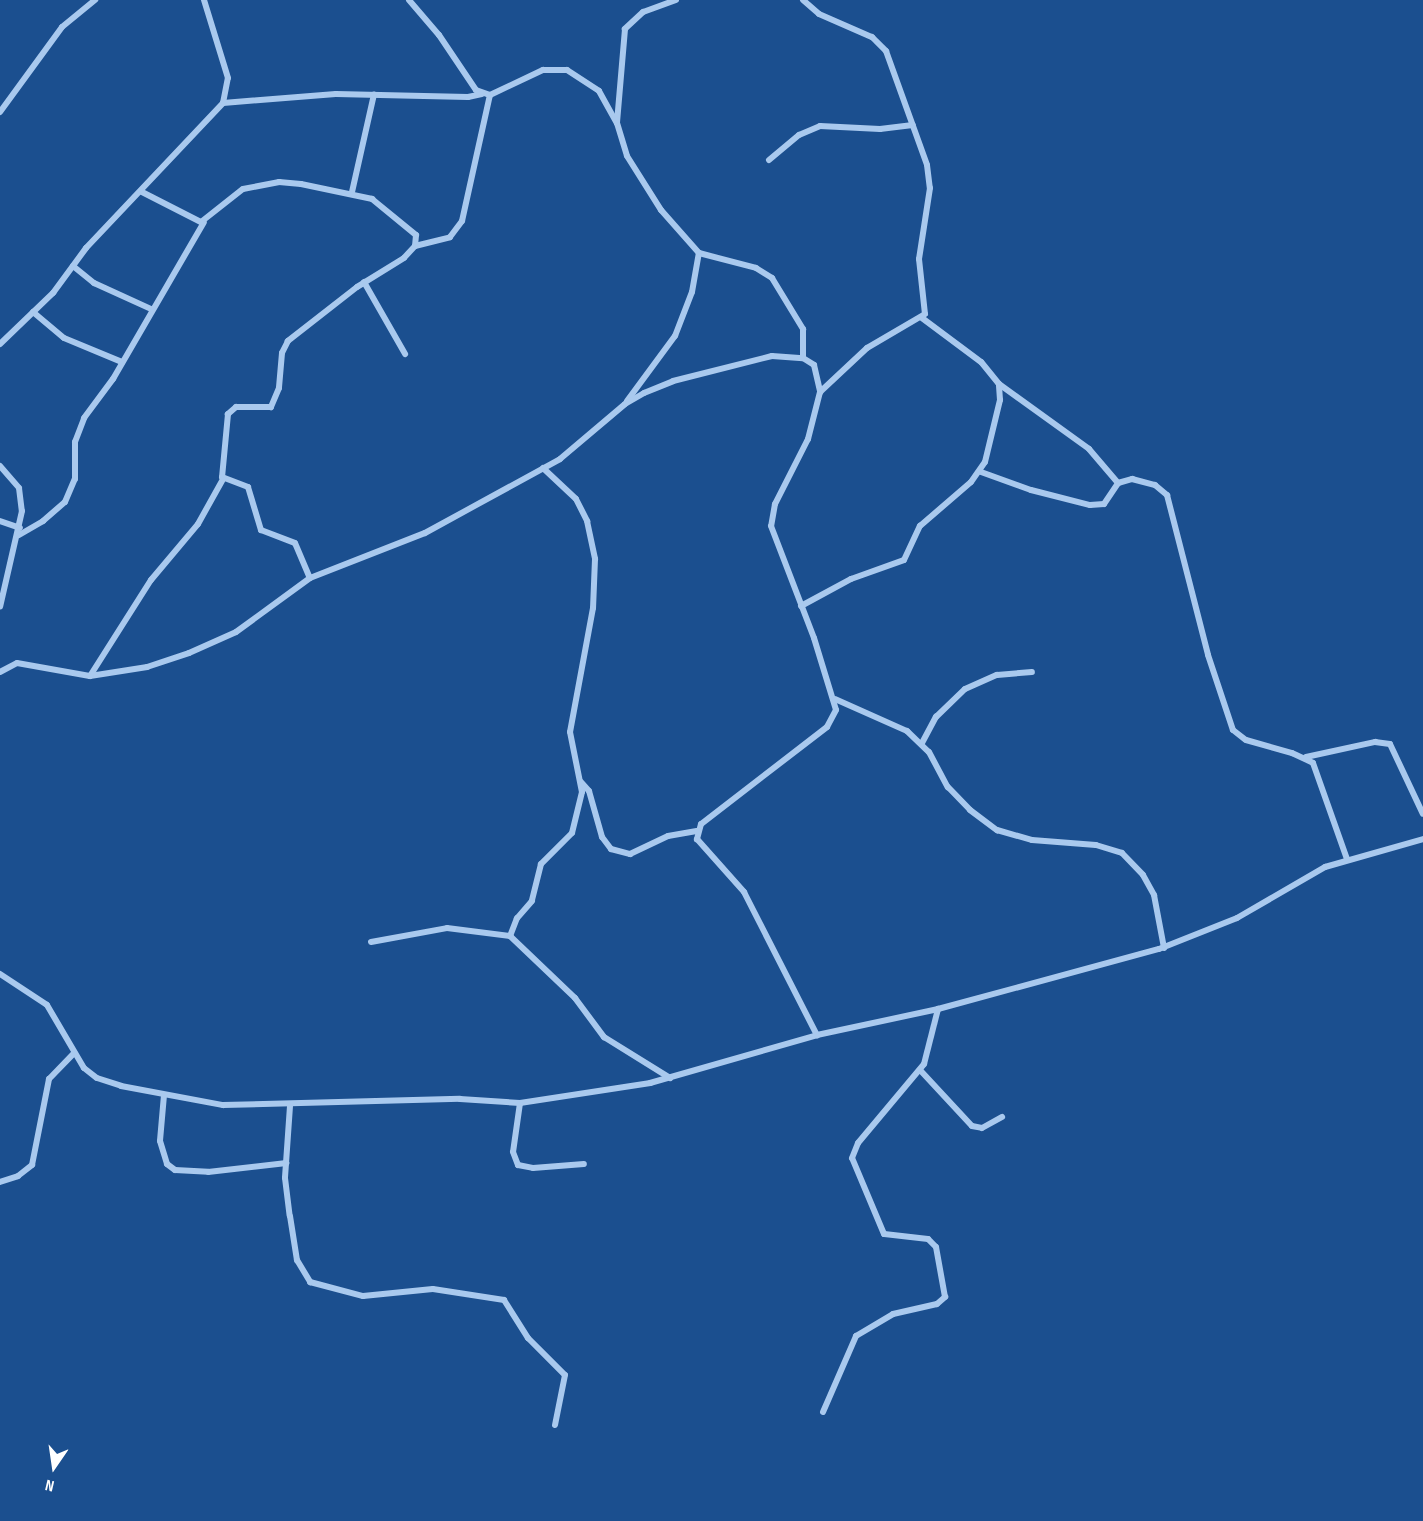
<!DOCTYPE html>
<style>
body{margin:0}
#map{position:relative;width:1423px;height:1521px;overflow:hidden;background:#1b4f8f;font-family:"Sofia Sans Condensed",sans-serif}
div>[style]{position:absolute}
.street>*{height:6px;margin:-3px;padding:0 3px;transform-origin:3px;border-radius:3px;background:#a9c9ee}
span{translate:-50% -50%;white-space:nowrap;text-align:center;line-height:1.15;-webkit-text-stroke:4.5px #1b4f8f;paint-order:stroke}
.north{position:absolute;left:24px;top:1437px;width:60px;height:60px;-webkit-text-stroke:4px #1b4f8f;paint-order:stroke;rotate:193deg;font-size:16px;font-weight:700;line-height:24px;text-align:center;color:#fff}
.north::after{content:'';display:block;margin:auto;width:21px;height:27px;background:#fff;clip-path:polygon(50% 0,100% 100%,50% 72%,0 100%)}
</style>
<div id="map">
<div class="street">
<div style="left:409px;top:0;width:46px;rotate:49.4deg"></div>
<div style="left:439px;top:35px;width:66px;rotate:56.1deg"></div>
<div style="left:476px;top:90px;width:15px;rotate:20deg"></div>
<div style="left:490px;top:95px;width:59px;rotate:-25.3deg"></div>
<div style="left:543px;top:70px;width:24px"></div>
<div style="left:567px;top:70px;width:38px;rotate:33deg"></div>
<div style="left:599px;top:91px;width:37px;rotate:61deg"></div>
<div style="left:676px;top:0;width:35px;rotate:160deg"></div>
<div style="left:643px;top:12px;width:25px;rotate:137deg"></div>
<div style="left:625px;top:29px;width:94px;rotate:94.9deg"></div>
<div style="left:617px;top:123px;width:34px;rotate:73deg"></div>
<div style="left:627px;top:156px;width:64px;rotate:57.8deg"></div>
<div style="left:661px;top:210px;width:57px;rotate:48.5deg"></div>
<div style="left:699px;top:253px;width:59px;rotate:14.7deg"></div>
<div style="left:756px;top:268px;width:19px;rotate:32deg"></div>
<div style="left:772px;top:278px;width:60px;rotate:58.7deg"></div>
<div style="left:803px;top:329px;width:29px;rotate:90deg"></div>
<div style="left:803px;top:0;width:21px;rotate:41deg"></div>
<div style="left:819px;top:14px;width:58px;rotate:23.5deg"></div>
<div style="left:872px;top:37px;width:20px;rotate:45deg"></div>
<div style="left:886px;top:51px;width:121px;rotate:70.2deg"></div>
<div style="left:927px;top:165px;width:23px;rotate:83deg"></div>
<div style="left:930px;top:188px;width:72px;rotate:98.8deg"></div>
<div style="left:919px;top:259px;width:55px;rotate:83.8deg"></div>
<div style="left:925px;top:314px;width:67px;rotate:149.6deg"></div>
<div style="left:867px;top:348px;width:64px;rotate:136.9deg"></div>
<div style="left:223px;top:103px;width:113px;rotate:-4.6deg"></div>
<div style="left:336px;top:94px;width:132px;rotate:1.3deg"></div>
<div style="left:468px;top:97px;width:14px;rotate:-12deg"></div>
<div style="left:0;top:112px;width:105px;rotate:-53.9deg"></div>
<div style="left:62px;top:27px;width:43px;rotate:-39.3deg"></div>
<div style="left:769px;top:160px;width:39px;rotate:-40deg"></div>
<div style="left:799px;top:135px;width:23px;rotate:-23deg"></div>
<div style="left:820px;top:126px;width:60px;rotate:2.9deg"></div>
<div style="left:880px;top:129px;width:33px;rotate:-7deg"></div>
<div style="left:142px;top:192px;width:66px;rotate:27deg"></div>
<div style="left:201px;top:222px;width:53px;rotate:-38.2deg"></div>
<div style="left:243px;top:189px;width:37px;rotate:-11deg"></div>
<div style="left:279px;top:182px;width:22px;rotate:5deg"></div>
<div style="left:301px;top:184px;width:73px;rotate:11.9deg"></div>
<div style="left:372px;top:199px;width:57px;rotate:39.3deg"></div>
<div style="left:416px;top:235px;width:11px;rotate:95deg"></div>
<div style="left:415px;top:246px;width:16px;rotate:133deg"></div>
<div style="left:404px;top:258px;width:55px;rotate:148.3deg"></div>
<div style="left:357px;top:287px;width:88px;rotate:142deg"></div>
<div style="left:288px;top:341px;width:13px;rotate:117deg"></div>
<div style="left:282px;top:353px;width:35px;rotate:95deg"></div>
<div style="left:279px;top:388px;width:21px;rotate:113deg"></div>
<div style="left:271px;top:407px;width:35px;rotate:180deg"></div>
<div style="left:236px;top:407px;width:11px;rotate:139deg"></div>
<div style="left:228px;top:414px;width:63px;rotate:95.4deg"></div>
<div style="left:222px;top:477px;width:28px;rotate:21deg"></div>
<div style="left:248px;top:487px;width:45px;rotate:73.2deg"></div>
<div style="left:261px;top:530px;width:36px;rotate:21deg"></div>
<div style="left:295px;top:543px;width:38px;rotate:67deg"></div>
<div style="left:352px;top:192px;width:100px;rotate:-77.3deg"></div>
<div style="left:415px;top:246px;width:36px;rotate:-14deg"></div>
<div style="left:450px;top:237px;width:20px;rotate:-53deg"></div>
<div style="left:462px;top:221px;width:129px;rotate:-77.5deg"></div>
<div style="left:73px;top:266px;width:27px;rotate:39deg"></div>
<div style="left:94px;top:283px;width:63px;rotate:24.5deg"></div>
<div style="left:364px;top:282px;width:83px;rotate:60.3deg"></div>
<div style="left:33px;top:312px;width:40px;rotate:40deg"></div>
<div style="left:64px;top:338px;width:63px;rotate:22.5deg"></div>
<div style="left:0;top:344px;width:74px;rotate:-43.9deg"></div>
<div style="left:53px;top:293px;width:56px;rotate:-53.7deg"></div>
<div style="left:86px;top:248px;width:199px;rotate:-46.6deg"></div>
<div style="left:223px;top:103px;width:25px;rotate:-79deg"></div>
<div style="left:228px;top:78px;width:82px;rotate:-107.1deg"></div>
<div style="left:999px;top:384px;width:111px;rotate:35.8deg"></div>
<div style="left:1089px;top:449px;width:45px;rotate:49.5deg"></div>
<div style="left:627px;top:401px;width:81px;rotate:-53.6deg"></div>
<div style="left:675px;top:336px;width:47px;rotate:-68.9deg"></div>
<div style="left:692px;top:292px;width:40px;rotate:-80deg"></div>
<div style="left:0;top:466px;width:29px;rotate:49deg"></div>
<div style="left:19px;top:488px;width:23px;rotate:83deg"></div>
<div style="left:22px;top:511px;width:98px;rotate:102.9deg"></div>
<div style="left:543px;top:468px;width:45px;rotate:43.2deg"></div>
<div style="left:576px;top:499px;width:25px;rotate:63deg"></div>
<div style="left:587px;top:521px;width:39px;rotate:78deg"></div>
<div style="left:595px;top:559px;width:49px;rotate:92.3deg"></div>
<div style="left:593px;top:608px;width:126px;rotate:100.5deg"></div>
<div style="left:570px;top:732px;width:61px;rotate:78.7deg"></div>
<div style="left:582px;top:792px;width:42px;rotate:103.7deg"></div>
<div style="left:572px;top:833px;width:44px;rotate:135deg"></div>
<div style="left:541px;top:864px;width:38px;rotate:104deg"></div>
<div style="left:532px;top:901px;width:23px;rotate:131deg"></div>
<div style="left:517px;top:918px;width:19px;rotate:111deg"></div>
<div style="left:510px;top:936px;width:90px;rotate:43.6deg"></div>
<div style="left:575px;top:998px;width:49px;rotate:53.4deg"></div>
<div style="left:604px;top:1037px;width:78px;rotate:31.8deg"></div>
<div style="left:981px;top:472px;width:53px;rotate:19.8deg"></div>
<div style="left:1031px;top:490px;width:61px;rotate:14.3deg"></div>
<div style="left:1090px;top:505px;width:14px;rotate:-4deg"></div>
<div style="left:1104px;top:504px;width:25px;rotate:-56deg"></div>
<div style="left:1118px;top:483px;width:15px;rotate:-16deg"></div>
<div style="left:1132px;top:479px;width:24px;rotate:15deg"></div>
<div style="left:1155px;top:485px;width:16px;rotate:40deg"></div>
<div style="left:1167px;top:495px;width:165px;rotate:75.6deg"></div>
<div style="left:1208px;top:655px;width:79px;rotate:71.6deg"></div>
<div style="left:1233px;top:730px;width:16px;rotate:38deg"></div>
<div style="left:1246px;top:740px;width:48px;rotate:15.8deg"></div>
<div style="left:1292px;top:753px;width:23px;rotate:25deg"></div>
<div style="left:1313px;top:763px;width:102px;rotate:70.5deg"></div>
<div style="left:0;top:521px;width:21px;rotate:19deg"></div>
<div style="left:19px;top:535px;width:28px;rotate:-30deg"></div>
<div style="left:43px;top:521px;width:29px;rotate:-41deg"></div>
<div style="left:65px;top:502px;width:25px;rotate:-67deg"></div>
<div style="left:75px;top:479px;width:37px;rotate:-90deg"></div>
<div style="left:75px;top:442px;width:26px;rotate:-69deg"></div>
<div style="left:84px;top:418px;width:49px;rotate:-53.4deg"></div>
<div style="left:113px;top:379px;width:181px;rotate:-59.9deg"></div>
<div style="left:801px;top:606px;width:57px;rotate:-28.4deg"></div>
<div style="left:851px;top:579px;width:56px;rotate:-19.7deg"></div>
<div style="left:904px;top:560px;width:38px;rotate:-65deg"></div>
<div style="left:920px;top:526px;width:67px;rotate:-40.8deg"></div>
<div style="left:971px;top:482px;width:24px;rotate:-55deg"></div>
<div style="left:985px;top:462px;width:64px;rotate:-76.4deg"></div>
<div style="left:1000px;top:400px;width:16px;rotate:-94deg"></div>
<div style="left:999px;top:384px;width:28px;rotate:-129deg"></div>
<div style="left:981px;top:362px;width:74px;rotate:-143.3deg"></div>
<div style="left:0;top:672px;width:19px;rotate:-28deg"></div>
<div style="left:17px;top:663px;width:74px;rotate:10.1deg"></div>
<div style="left:90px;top:676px;width:58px;rotate:-9deg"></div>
<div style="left:147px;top:667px;width:44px;rotate:-18.4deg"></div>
<div style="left:189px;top:653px;width:51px;rotate:-24.1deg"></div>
<div style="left:236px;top:632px;width:92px;rotate:-36.1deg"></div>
<div style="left:310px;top:578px;width:123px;rotate:-21.4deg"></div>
<div style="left:425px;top:533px;width:154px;rotate:-28.7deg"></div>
<div style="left:560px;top:459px;width:85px;rotate:-40.2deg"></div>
<div style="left:625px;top:404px;width:22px;rotate:-30deg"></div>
<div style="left:644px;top:393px;width:31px;rotate:-22deg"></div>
<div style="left:673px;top:381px;width:102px;rotate:-14.2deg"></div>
<div style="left:772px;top:356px;width:31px;rotate:4deg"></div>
<div style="left:803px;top:358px;width:13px;rotate:32deg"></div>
<div style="left:814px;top:365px;width:28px;rotate:77deg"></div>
<div style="left:820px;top:392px;width:49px;rotate:104.3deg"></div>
<div style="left:808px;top:439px;width:73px;rotate:116.9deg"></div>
<div style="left:775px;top:504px;width:22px;rotate:100deg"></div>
<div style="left:771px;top:526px;width:120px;rotate:69deg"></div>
<div style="left:814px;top:638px;width:75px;rotate:73deg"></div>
<div style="left:836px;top:710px;width:19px;rotate:118deg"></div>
<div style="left:827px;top:727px;width:159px;rotate:142.4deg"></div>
<div style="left:701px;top:824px;width:16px;rotate:105deg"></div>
<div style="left:697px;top:839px;width:71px;rotate:48.4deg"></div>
<div style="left:744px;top:892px;width:161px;rotate:63deg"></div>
<div style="left:90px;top:676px;width:114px;rotate:-57.6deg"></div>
<div style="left:151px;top:580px;width:73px;rotate:-50deg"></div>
<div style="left:198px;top:524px;width:51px;rotate:-60.9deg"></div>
<div style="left:835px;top:699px;width:79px;rotate:24deg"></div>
<div style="left:907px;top:731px;width:30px;rotate:44deg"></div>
<div style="left:929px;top:752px;width:40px;rotate:62deg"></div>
<div style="left:948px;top:787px;width:32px;rotate:46deg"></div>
<div style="left:970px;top:810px;width:34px;rotate:37deg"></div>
<div style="left:997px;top:830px;width:36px;rotate:16deg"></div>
<div style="left:1032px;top:840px;width:64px;rotate:4.5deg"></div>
<div style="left:1096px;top:845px;width:27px;rotate:17deg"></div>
<div style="left:1122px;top:853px;width:30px;rotate:46deg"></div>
<div style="left:1143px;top:875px;width:23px;rotate:61deg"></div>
<div style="left:1154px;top:895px;width:54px;rotate:79.3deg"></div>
<div style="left:922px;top:743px;width:30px;rotate:-62deg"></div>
<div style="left:936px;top:717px;width:40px;rotate:-44deg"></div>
<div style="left:965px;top:689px;width:35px;rotate:-24deg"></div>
<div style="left:997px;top:675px;width:35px;rotate:-5deg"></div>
<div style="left:1306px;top:757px;width:71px;rotate:-12.3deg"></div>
<div style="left:1375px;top:742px;width:15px;rotate:8deg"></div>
<div style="left:1390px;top:744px;width:77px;rotate:64.8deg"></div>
<div style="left:581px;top:782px;width:12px;rotate:48deg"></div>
<div style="left:589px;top:791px;width:48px;rotate:74.2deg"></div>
<div style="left:602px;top:837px;width:15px;rotate:53deg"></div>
<div style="left:611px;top:849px;width:20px;rotate:15deg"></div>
<div style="left:630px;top:854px;width:42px;rotate:-25.3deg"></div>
<div style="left:668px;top:836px;width:29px;rotate:-10deg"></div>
<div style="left:371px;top:942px;width:77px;rotate:-10.4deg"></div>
<div style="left:447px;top:928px;width:64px;rotate:7.2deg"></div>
<div style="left:0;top:974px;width:56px;rotate:33.4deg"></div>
<div style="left:47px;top:1005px;width:73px;rotate:59.6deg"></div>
<div style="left:84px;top:1068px;width:16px;rotate:38deg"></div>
<div style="left:97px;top:1078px;width:25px;rotate:18deg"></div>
<div style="left:121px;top:1086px;width:104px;rotate:10.6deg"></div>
<div style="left:223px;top:1105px;width:237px;rotate:-1.5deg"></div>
<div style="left:460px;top:1099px;width:60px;rotate:3.8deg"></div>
<div style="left:520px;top:1103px;width:132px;rotate:-8.7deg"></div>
<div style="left:650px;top:1083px;width:174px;rotate:-16deg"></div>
<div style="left:817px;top:1035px;width:124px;rotate:-12.1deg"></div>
<div style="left:938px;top:1009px;width:229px;rotate:-15.2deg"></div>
<div style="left:1159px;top:949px;width:84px;rotate:-21.7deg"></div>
<div style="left:1237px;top:918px;width:102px;rotate:-30.1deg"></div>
<div style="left:1325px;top:867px;width:102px;rotate:-15.9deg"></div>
<div style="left:920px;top:1070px;width:76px;rotate:47.1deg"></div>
<div style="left:972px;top:1126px;width:10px;rotate:11deg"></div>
<div style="left:982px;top:1128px;width:23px;rotate:-29deg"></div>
<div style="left:164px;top:1095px;width:46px;rotate:95deg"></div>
<div style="left:160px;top:1141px;width:24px;rotate:73deg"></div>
<div style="left:167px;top:1164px;width:10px;rotate:37deg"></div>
<div style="left:175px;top:1170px;width:33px;rotate:3deg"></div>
<div style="left:208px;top:1172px;width:79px;rotate:-6.6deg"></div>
<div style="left:520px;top:1103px;width:49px;rotate:98.1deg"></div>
<div style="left:513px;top:1152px;width:14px;rotate:69deg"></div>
<div style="left:518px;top:1165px;width:15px;rotate:11deg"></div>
<div style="left:533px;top:1168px;width:51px;rotate:-4.5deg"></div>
<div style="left:290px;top:1106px;width:72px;rotate:94deg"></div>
<div style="left:285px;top:1178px;width:38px;rotate:83deg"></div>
<div style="left:290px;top:1216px;width:45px;rotate:81deg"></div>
<div style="left:297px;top:1260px;width:26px;rotate:59deg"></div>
<div style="left:310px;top:1282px;width:55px;rotate:14.8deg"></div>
<div style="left:363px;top:1296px;width:70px;rotate:-5.7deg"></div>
<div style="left:433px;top:1289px;width:72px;rotate:8.8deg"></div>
<div style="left:504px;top:1300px;width:45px;rotate:57.7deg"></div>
<div style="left:528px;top:1338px;width:52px;rotate:45deg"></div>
<div style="left:565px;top:1375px;width:51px;rotate:101.3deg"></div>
<div style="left:0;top:1182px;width:19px;rotate:-18deg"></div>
<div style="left:18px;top:1176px;width:18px;rotate:-38deg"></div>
<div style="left:32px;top:1165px;width:88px;rotate:-78.8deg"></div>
<div style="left:49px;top:1079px;width:35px;rotate:-46deg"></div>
<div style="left:823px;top:1412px;width:83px;rotate:-66.5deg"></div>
<div style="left:856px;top:1336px;width:43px;rotate:-30.7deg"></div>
<div style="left:893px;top:1314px;width:45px;rotate:-12.8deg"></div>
<div style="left:937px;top:1304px;width:11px;rotate:-41deg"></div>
<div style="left:945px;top:1297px;width:51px;rotate:-100.2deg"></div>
<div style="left:936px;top:1247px;width:11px;rotate:-135deg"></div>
<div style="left:928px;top:1239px;width:44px;rotate:-173.5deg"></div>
<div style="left:884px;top:1234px;width:82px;rotate:-112.8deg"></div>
<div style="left:852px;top:1158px;width:16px;rotate:-68deg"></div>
<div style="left:858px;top:1143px;width:103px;rotate:-50.1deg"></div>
<div style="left:924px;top:1064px;width:57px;rotate:-75.7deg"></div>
</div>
<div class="north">N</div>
</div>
